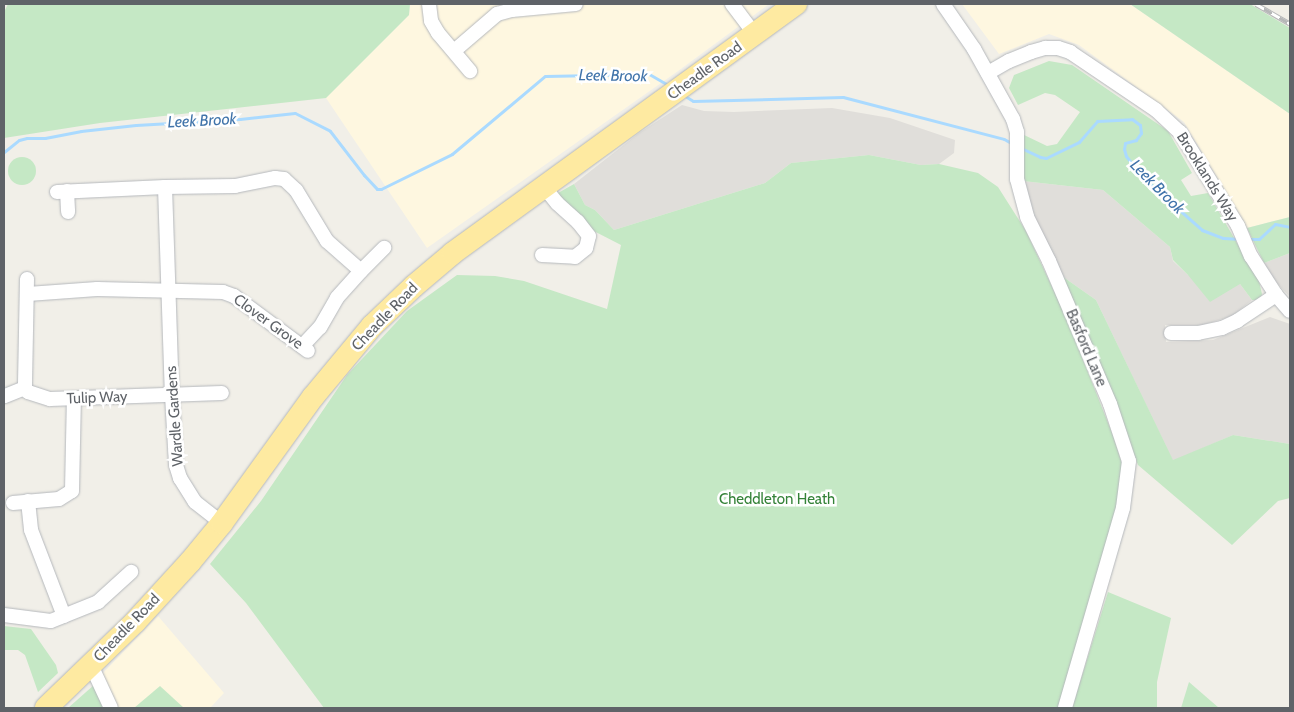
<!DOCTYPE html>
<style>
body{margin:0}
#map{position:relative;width:1294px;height:712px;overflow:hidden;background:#f1efe8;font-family:Cabin,sans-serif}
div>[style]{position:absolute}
.commercial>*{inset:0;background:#fef7e0}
.industrial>*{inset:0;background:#e0deda}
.green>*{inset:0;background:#c5e8c5}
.round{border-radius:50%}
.stream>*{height:3px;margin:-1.5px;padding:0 1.5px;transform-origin:1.5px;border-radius:1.5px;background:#aadaff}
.roads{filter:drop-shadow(0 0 1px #b5b8bc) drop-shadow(0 0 1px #b5b8bc)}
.minor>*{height:14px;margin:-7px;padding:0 7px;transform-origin:7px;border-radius:7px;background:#fff}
.trunk>*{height:22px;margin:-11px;padding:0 11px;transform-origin:11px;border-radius:11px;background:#feeaa1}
.rail>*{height:5px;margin-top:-2.5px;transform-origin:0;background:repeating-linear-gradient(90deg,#fff 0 9px,#b6b7b8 0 18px);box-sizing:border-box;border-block:1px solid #b6b7b8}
span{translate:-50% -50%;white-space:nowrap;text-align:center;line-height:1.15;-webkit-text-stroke:5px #fff;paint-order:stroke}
.street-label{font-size:15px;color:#5f6368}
.park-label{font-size:15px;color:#348238}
.water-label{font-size:16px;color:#4174aa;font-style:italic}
.frame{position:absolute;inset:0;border:5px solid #5f6368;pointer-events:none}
</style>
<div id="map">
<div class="commercial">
<div style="clip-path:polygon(410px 4px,769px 4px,678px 71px,427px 248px,326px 98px,409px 15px)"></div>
<div style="clip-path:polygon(962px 4px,1130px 4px,1290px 114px,1290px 217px,1247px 228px,1184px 122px,1079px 45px,1049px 34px,999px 54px)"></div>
<div style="clip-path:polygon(158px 616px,224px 693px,210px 708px,118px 708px,102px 674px)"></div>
</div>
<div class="industrial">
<div style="clip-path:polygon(682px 105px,704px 111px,734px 112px,832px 108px,890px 118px,955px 140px,954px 153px,939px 164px,921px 165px,869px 155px,791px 163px,765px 183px,614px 230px,595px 210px,585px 205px,574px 184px,639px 133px)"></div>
<div style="clip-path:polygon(1023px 181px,1103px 190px,1170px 247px,1173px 261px,1188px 275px,1240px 284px,1252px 300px,1232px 316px,1203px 325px,1165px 325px,1166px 342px,1213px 340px,1270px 317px,1290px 324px,1290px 444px,1233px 435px,1173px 461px,1096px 300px,1059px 274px,1031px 212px)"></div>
<div style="clip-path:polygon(1290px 253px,1290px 297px,1276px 282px,1264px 263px)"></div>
</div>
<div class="green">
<div style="clip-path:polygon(8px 4px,410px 4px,409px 15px,326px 98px,100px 123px,4px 138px,4px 12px)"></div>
<div style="clip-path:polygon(1130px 4px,1250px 4px,1290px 28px,1290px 114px)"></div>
<div style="clip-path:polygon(1049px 61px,1072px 65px,1168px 131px,1192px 173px,1181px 180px,1191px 196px,1208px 193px,1259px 281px,1262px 294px,1260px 300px,1252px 300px,1240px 284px,1210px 302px,1188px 275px,1173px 260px,1170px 247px,1103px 190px,1023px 181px,1022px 134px,1047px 146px,1057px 144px,1080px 112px,1055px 95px,1045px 93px,1018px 105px,1009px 88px,1014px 75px)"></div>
<div style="clip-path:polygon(869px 155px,921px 165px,939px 164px,978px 173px,998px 187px,1026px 231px,1067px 319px,1114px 438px,1122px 464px,1117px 513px,1058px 708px,324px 708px,246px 603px,210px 564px,261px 501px,347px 375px,407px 311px,457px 275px,495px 276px,524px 281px,607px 309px,621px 245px,584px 226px,558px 193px,574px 184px,585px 205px,595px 210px,614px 230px,765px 183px,791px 163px)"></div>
<div class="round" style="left:8px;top:157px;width:28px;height:28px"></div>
<div style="clip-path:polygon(1290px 217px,1290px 253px,1264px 263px,1247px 228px)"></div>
<div style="clip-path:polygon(1059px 274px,1096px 300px,1173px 460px,1233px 435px,1290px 444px,1290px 498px,1278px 501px,1232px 545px,1138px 465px)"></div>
<div style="clip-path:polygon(1108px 592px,1171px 618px,1157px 682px,1157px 708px,1072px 708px)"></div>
<div style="clip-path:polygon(4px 626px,31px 629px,56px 665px,58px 673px,38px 692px,25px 655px,18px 650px,4px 650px)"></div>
<div style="clip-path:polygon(1189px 682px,1219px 708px,1181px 708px)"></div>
<div style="clip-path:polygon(94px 685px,107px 708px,68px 708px)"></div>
<div style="clip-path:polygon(160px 686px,184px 708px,134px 708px)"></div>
</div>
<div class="stream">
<div style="left:685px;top:96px;width:9px;rotate:32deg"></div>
<div style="left:693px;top:101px;width:150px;rotate:-1.5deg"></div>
<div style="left:843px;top:97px;width:166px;rotate:14.6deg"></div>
<div style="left:1004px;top:139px;width:10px;rotate:29deg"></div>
<div style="left:1021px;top:148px;width:21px;rotate:25deg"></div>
<div style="left:1040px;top:157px;width:6px;rotate:9deg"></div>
<div style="left:1046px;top:158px;width:37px;rotate:-26deg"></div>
<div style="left:1079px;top:142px;width:28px;rotate:-49deg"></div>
<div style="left:1097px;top:121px;width:35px;rotate:-3deg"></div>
<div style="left:1132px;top:119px;width:10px;rotate:37deg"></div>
<div style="left:1140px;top:125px;width:8px;rotate:83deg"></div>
<div style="left:1141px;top:133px;width:9px;rotate:126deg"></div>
<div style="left:1136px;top:140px;width:11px;rotate:165deg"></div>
<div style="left:1125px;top:143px;width:6px;rotate:99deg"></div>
<div style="left:1124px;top:149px;width:7px;rotate:74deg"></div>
<div style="left:1126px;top:156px;width:28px;rotate:52deg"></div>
<div style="left:1143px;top:178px;width:79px;rotate:41.4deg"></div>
<div style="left:1202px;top:230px;width:22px;rotate:21deg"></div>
<div style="left:1223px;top:238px;width:18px;rotate:3deg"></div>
<div style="left:4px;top:152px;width:19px;rotate:-39deg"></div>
<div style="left:19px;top:140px;width:8px;rotate:-14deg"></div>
<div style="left:27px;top:138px;width:18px"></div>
<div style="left:45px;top:138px;width:37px;rotate:-11deg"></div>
<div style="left:81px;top:131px;width:55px;rotate:-6.2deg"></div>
<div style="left:136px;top:125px;width:104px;rotate:-3.3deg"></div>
<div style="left:240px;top:119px;width:55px;rotate:-6.2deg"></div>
<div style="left:295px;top:113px;width:39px;rotate:27deg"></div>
<div style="left:330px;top:131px;width:56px;rotate:52.3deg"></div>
<div style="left:364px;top:175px;width:19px;rotate:47deg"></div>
<div style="left:377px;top:189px;width:4px"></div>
<div style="left:381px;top:189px;width:79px;rotate:-26.2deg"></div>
<div style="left:452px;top:154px;width:121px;rotate:-40deg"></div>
<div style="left:545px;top:76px;width:104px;rotate:-1.1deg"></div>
<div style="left:649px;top:74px;width:24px;rotate:30deg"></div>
<div style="left:1249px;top:239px;width:10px"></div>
<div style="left:1259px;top:239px;width:22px;rotate:-43deg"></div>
<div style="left:1275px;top:224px;width:15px;rotate:11deg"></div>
</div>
<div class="roads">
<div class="minor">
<div style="left:429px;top:4px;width:17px;rotate:83deg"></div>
<div style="left:431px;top:21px;width:14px;rotate:60deg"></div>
<div style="left:438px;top:33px;width:50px;rotate:49.9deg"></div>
<div style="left:732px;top:4px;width:38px;rotate:53deg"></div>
<div style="left:943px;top:4px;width:55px;rotate:55.4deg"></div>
<div style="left:974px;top:49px;width:80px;rotate:60.9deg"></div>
<div style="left:1013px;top:119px;width:14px;rotate:73deg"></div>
<div style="left:1017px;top:132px;width:47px;rotate:90deg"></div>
<div style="left:1017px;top:179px;width:39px;rotate:75deg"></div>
<div style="left:1027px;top:217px;width:49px;rotate:63.4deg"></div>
<div style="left:1049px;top:261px;width:155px;rotate:66.9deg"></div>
<div style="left:1110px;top:404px;width:60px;rotate:71.6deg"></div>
<div style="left:1129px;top:461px;width:47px;rotate:97.3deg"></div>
<div style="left:1123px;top:508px;width:208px;rotate:106.2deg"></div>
<div style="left:454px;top:51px;width:57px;rotate:-40.7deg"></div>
<div style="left:497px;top:14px;width:16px;rotate:-15deg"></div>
<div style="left:512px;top:10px;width:64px;rotate:-5.4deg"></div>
<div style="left:988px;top:73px;width:24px;rotate:-30deg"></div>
<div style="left:1009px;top:61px;width:24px;rotate:-22deg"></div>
<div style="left:1031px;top:52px;width:15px;rotate:-16deg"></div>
<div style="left:1045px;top:48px;width:13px"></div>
<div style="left:1058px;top:48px;width:13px;rotate:18deg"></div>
<div style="left:1070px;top:52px;width:104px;rotate:34deg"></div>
<div style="left:1156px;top:110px;width:33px;rotate:43deg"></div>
<div style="left:1180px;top:132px;width:110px;rotate:58.3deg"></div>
<div style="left:1238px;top:226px;width:33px;rotate:67deg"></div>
<div style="left:1251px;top:256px;width:46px;rotate:57.3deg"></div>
<div style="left:1276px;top:295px;width:21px;rotate:49deg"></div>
<div style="left:165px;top:187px;width:70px;rotate:-0.8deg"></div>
<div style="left:235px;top:186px;width:41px;rotate:-11.3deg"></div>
<div style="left:275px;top:178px;width:9px;rotate:6deg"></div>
<div style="left:284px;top:179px;width:16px;rotate:43deg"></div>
<div style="left:296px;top:190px;width:60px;rotate:58.7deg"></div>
<div style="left:327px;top:241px;width:45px;rotate:41.4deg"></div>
<div style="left:361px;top:271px;width:36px;rotate:132deg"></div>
<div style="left:337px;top:298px;width:34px;rotate:120deg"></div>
<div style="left:320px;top:327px;width:26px;rotate:133deg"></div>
<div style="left:67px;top:191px;width:21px;rotate:87deg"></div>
<div style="left:57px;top:192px;width:108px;rotate:-2.7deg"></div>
<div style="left:165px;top:187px;width:208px;rotate:88.1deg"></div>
<div style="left:172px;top:395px;width:70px;rotate:86.7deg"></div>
<div style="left:176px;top:465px;width:14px;rotate:73deg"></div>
<div style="left:180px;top:478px;width:28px;rotate:58deg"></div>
<div style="left:195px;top:502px;width:34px;rotate:38deg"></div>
<div style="left:542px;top:255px;width:33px;rotate:3deg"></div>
<div style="left:575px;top:257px;width:14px;rotate:-39deg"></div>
<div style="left:586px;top:248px;width:12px;rotate:-76deg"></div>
<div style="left:589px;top:236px;width:18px;rotate:-128deg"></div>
<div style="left:578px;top:222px;width:28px;rotate:-138deg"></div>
<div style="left:557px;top:203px;width:21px;rotate:-129deg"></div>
<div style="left:361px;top:271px;width:33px;rotate:-45deg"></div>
<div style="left:27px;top:279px;width:109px;rotate:91.1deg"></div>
<div style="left:25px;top:388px;width:5px;rotate:53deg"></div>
<div style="left:28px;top:392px;width:23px;rotate:18deg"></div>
<div style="left:50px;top:399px;width:172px;rotate:-2deg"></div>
<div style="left:28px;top:294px;width:69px;rotate:-4.1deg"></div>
<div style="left:97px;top:289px;width:126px;rotate:1.4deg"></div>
<div style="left:223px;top:292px;width:12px;rotate:20deg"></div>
<div style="left:234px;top:296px;width:92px;rotate:36.6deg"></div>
<div style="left:1171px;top:333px;width:27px"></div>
<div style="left:1198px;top:333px;width:25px;rotate:-12deg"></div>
<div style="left:1222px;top:328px;width:17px;rotate:-25deg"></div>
<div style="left:1237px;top:321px;width:47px;rotate:-33.7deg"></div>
<div style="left:5px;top:396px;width:22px;rotate:-22deg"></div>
<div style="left:28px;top:501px;width:29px;rotate:84deg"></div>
<div style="left:31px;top:530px;width:92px;rotate:69deg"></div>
<div style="left:13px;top:503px;width:46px;rotate:-5deg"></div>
<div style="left:59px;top:499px;width:15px;rotate:-32deg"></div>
<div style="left:72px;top:491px;width:92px;rotate:-88.8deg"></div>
<div style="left:4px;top:615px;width:47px;rotate:7.3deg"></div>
<div style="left:51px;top:621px;width:51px;rotate:-22deg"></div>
<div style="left:98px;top:602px;width:45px;rotate:-42.3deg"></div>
<div style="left:91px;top:665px;width:47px;rotate:65.1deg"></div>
</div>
<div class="trunk">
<div style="left:46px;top:708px;width:124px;rotate:-44deg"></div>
<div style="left:135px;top:622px;width:81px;rotate:-47.5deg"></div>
<div style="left:190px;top:562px;width:50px;rotate:-50.6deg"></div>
<div style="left:222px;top:523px;width:155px;rotate:-54.2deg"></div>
<div style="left:313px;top:397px;width:92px;rotate:-50.3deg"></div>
<div style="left:372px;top:326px;width:58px;rotate:-43.6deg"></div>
<div style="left:414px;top:286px;width:51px;rotate:-40.2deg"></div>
<div style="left:453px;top:253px;width:424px;rotate:-36deg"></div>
</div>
</div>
<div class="rail">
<div style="left:1256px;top:4px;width:39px;rotate:30deg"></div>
</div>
<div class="street-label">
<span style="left:705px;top:71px;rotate:-36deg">Cheadle Road</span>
<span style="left:1207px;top:177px;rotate:58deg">Brooklands Way</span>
<span style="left:385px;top:317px;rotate:-46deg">Cheadle Road</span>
<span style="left:268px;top:322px;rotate:36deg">Clover Grove</span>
<span style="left:1086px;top:348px;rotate:67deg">Basford Lane</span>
<span style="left:97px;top:398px;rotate:-2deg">Tulip Way</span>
<span style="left:175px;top:416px;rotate:-94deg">Wardle Gardens</span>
<span style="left:127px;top:628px;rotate:-46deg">Cheadle Road</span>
</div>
<div class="park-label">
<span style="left:777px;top:500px">Cheddleton Heath</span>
</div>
<div class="water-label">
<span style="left:613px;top:76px;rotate:1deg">Leek Brook</span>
<span style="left:202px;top:121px;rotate:-3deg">Leek Brook</span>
<span style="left:1157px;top:187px;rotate:45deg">Leek Brook</span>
</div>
<div class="frame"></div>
</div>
